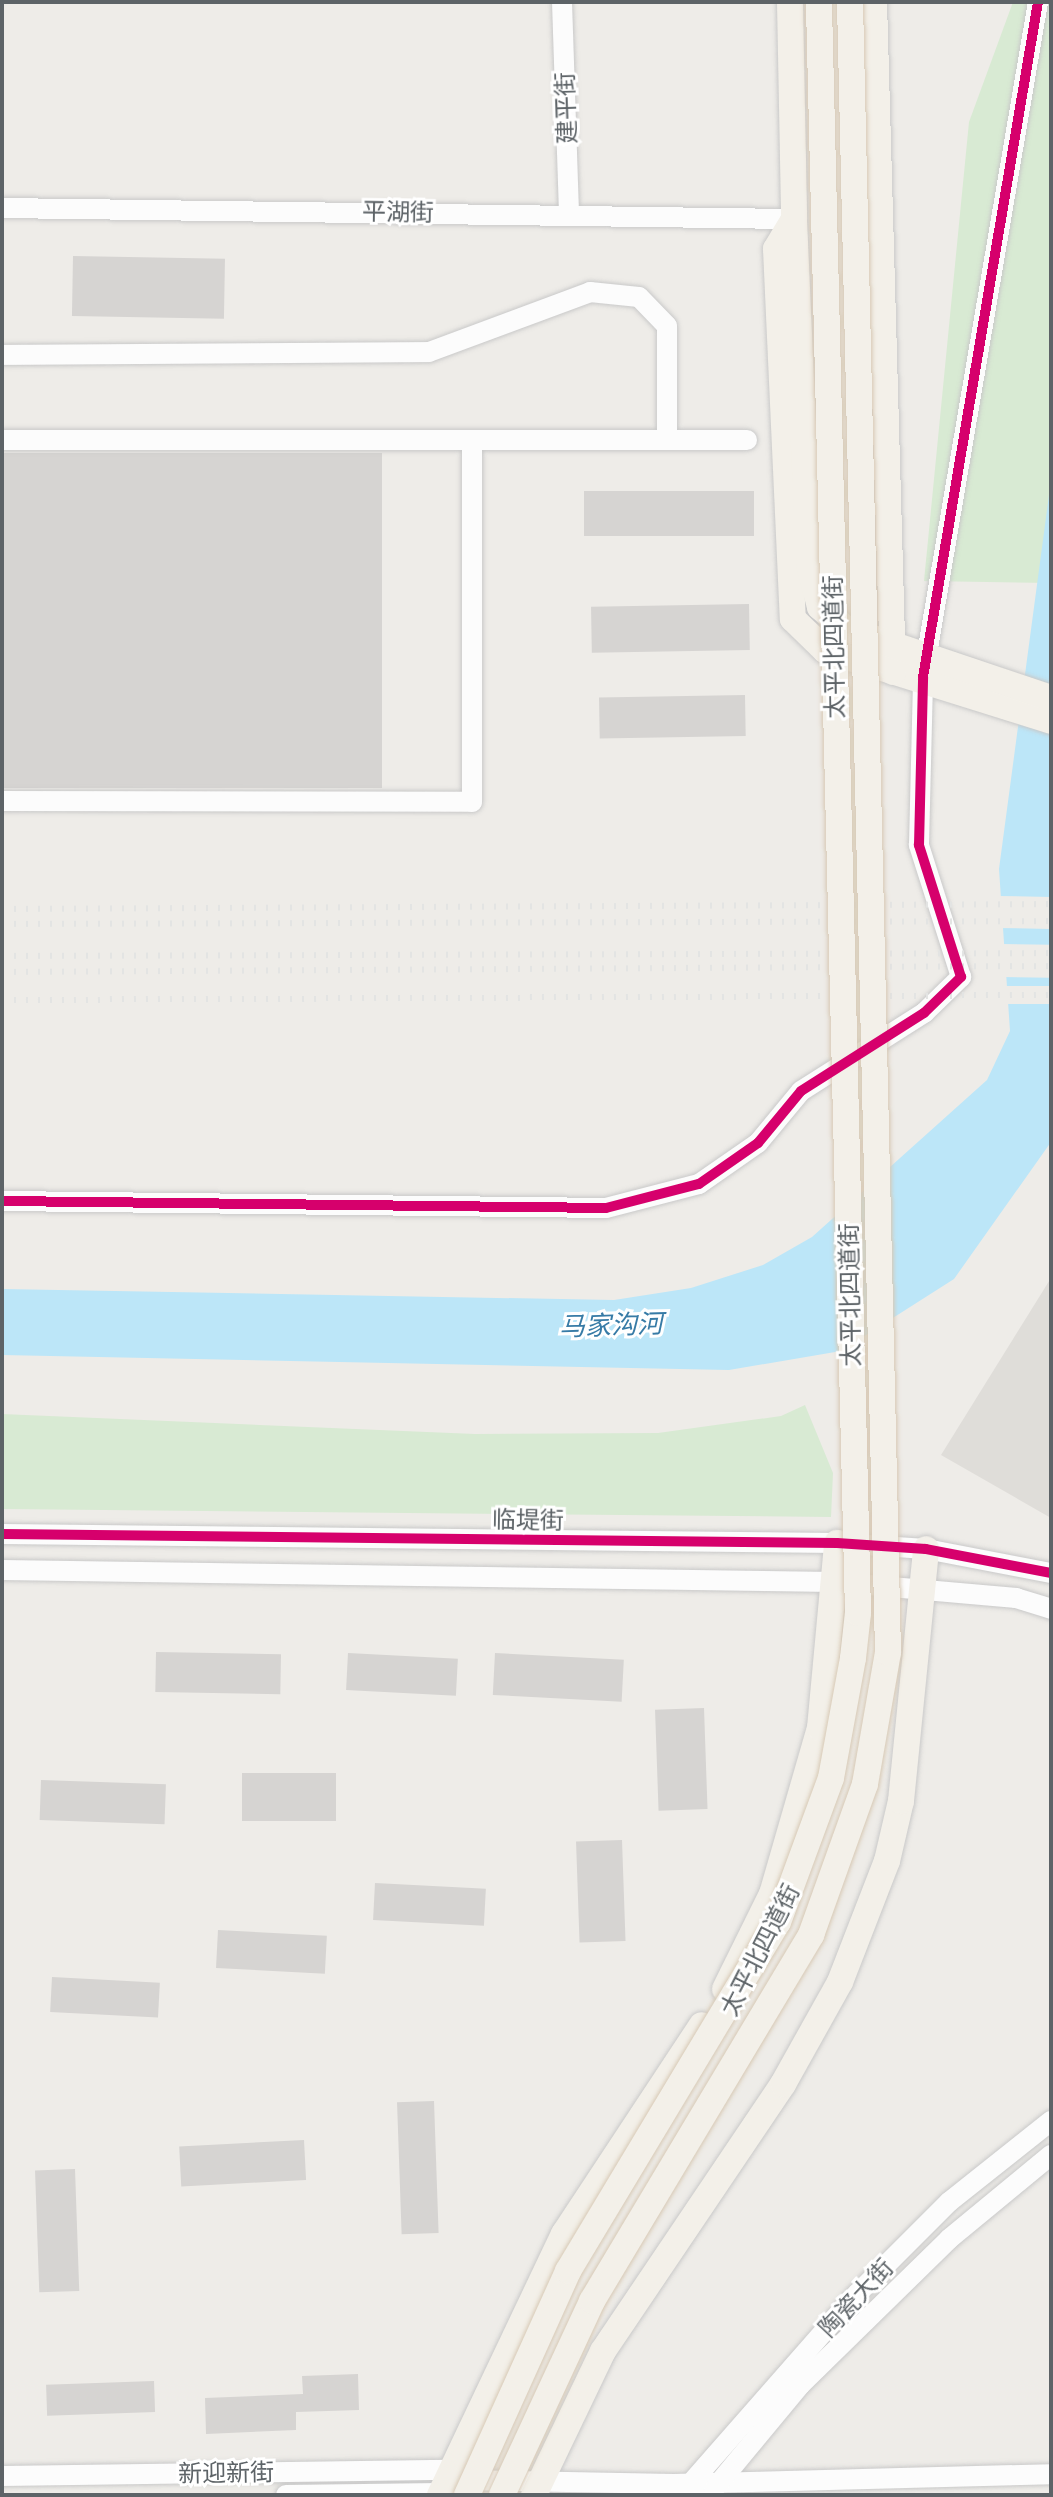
<!DOCTYPE html>
<meta charset="utf-8">
<style>
body{margin:0}
#map{position:relative;width:1053px;height:2497px;overflow:hidden;background:#eeece8;font-family:Jost,"Noto Sans SC",sans-serif}
div>[style]{position:absolute}
.industrial>*{inset:0;background:#dfddd9}
.green>*{inset:0;background:#d8ead3}
.water>*{inset:0;background:#bce6f8}
.pier>*{inset:0;background:#eeece8;transform-origin:0 0}
.building>*{inset:0;background:#d6d4d2;transform-origin:0 0}
.roads{filter:drop-shadow(0 0 2px #c9c9c9) drop-shadow(0 0 2px #c9c9c9)}
.minor>*{height:20px;margin:-10px;padding:0 10px;transform-origin:10px;border-radius:10px;background:#fcfcfc}
.major>*{height:26px;margin:-13px;padding:0 13px;transform-origin:13px;border-radius:13px;background:#f3f0e9}
.rail>*{height:6px;margin-top:-3px;transform-origin:0;background:repeating-linear-gradient(90deg,#e3e4e3 0 2px,transparent 0 12px)}
.bridges{filter:drop-shadow(0 0 2px #d7c9b5) drop-shadow(0 0 2px #d7c9b5)}
.major-bridge>*{height:26px;margin:-13px;padding:0 13px;transform-origin:13px;border-radius:13px;background:#f3f0e9}
.cycleway>*{height:10px;margin:-5px;padding:0 5px;transform-origin:5px;border-radius:5px;background:#d6006c}
span{translate:-50% -50%;white-space:nowrap;text-align:center;line-height:1.15;-webkit-text-stroke:6px #fff;paint-order:stroke}
.street-label{font-size:24px;color:#5d6367}
.water-label{font-size:26px;color:#377ba6;font-style:italic}
.frame{position:absolute;inset:0;border:4px solid #5d6367;pointer-events:none}
</style>
<div id="map">
<div class="industrial">
<div style="clip-path:polygon(1051px 1278px,1051px 1518px,941px 1455px)"></div>
</div>
<div class="green">
<div style="clip-path:polygon(1013px 2px,1051px 2px,1051px 583px,924px 581px,969px 122px)"></div>
<div style="clip-path:polygon(805px 1405px,833px 1473px,831px 1517px,2px 1509px,2px 1414px,475px 1434px,658px 1433px,781px 1416px)"></div>
</div>
<div class="water">
<div style="clip-path:polygon(1051px 480px,1051px 1142px,954px 1279px,841px 1351px,729px 1370px,2px 1355px,2px 1289px,614px 1300px,691px 1288px,763px 1265px,812px 1237px,987px 1080px,1010px 1031px,999px 869px)"></div>
</div>
<div class="pier">
<div style="left:997px;top:896px;width:54px;height:32px;rotate:1deg"></div>
<div style="left:1002px;top:944px;width:49px;height:33px;rotate:1deg"></div>
<div style="left:1006px;top:986px;width:45px;height:18px"></div>
</div>
<div class="building">
<div style="left:73px;top:256px;width:152px;height:60px;rotate:1deg"></div>
<div style="left:2px;top:453px;width:380px;height:335px"></div>
<div style="left:754px;top:491px;width:45px;height:170px;rotate:90deg"></div>
<div style="left:749px;top:604px;width:46px;height:158px;rotate:89deg"></div>
<div style="left:745px;top:695px;width:41px;height:146px;rotate:89deg"></div>
<div style="left:156px;top:1652px;width:125px;height:40px;rotate:1deg"></div>
<div style="left:348px;top:1653px;width:110px;height:37px;rotate:3deg"></div>
<div style="left:495px;top:1653px;width:129px;height:42px;rotate:3deg"></div>
<div style="left:704px;top:1708px;width:101px;height:49px;rotate:88deg"></div>
<div style="left:336px;top:1773px;width:48px;height:94px;rotate:90deg"></div>
<div style="left:41px;top:1780px;width:125px;height:40px;rotate:2deg"></div>
<div style="left:622px;top:1840px;width:101px;height:46px;rotate:88deg"></div>
<div style="left:375px;top:1883px;width:111px;height:37px;rotate:3deg"></div>
<div style="left:218px;top:1930px;width:109px;height:38px;rotate:3deg"></div>
<div style="left:52px;top:1977px;width:108px;height:35px;rotate:3deg"></div>
<div style="left:434px;top:2101px;width:132px;height:37px;rotate:88deg"></div>
<div style="left:304px;top:2140px;width:40px;height:125px;rotate:87deg"></div>
<div style="left:75px;top:2169px;width:122px;height:40px;rotate:88deg"></div>
<div style="clip-path:polygon(358px 2374px,359px 2410px,296px 2412px,296px 2430px,206px 2434px,205px 2398px,303px 2394px,302px 2376px)"></div>
<div style="left:154px;top:2381px;width:31px;height:108px;rotate:88deg"></div>
</div>
<div class="roads">
<div class="minor">
<div style="left:562px;top:2px;width:212px;rotate:88.1deg"></div>
<div style="left:2px;top:208px;width:792px;rotate:0.8deg"></div>
<div style="left:2px;top:355px;width:427px;rotate:-0.4deg"></div>
<div style="left:429px;top:352px;width:172px;rotate:-20.4deg"></div>
<div style="left:590px;top:292px;width:49px;rotate:5.8deg"></div>
<div style="left:639px;top:297px;width:40px;rotate:46deg"></div>
<div style="left:667px;top:326px;width:114px;rotate:90deg"></div>
<div style="left:2px;top:440px;width:745px"></div>
<div style="left:2px;top:801px;width:470px;rotate:0.1deg"></div>
<div style="left:472px;top:802px;width:361px;rotate:-90deg"></div>
<div style="left:2px;top:1201px;width:604px;rotate:0.66deg"></div>
<div style="left:606px;top:1208px;width:96px;rotate:-14.5deg"></div>
<div style="left:699px;top:1184px;width:72px;rotate:-34.8deg"></div>
<div style="left:758px;top:1143px;width:67px;rotate:-50.4deg"></div>
<div style="left:801px;top:1091px;width:146px;rotate:-32.4deg"></div>
<div style="left:924px;top:1013px;width:52px;rotate:-44.2deg"></div>
<div style="left:961px;top:977px;width:139px;rotate:-107.7deg"></div>
<div style="left:919px;top:845px;width:168px;rotate:-88.6deg"></div>
<div style="left:923px;top:677px;width:685px;rotate:-80.33deg"></div>
<div style="left:2px;top:1534px;width:835px;rotate:0.62deg"></div>
<div style="left:837px;top:1543px;width:89px;rotate:3.9deg"></div>
<div style="left:926px;top:1549px;width:127px;rotate:10.9deg"></div>
<div style="left:2px;top:1570px;width:832px;rotate:0.83deg"></div>
<div style="left:834px;top:1582px;width:183px;rotate:5deg"></div>
<div style="left:1016px;top:1598px;width:37px;rotate:17deg"></div>
<div style="left:2px;top:2476px;width:448px;rotate:-0.8deg"></div>
<div style="left:462px;top:2480px;width:212px;rotate:1.1deg"></div>
<div style="left:674px;top:2484px;width:377px;rotate:-1.5deg"></div>
<div style="left:714px;top:2489px;width:135px;rotate:-50.4deg"></div>
<div style="left:800px;top:2385px;width:209px;rotate:-44.4deg"></div>
<div style="left:949px;top:2239px;width:132px;rotate:-39.5deg"></div>
<div style="left:683px;top:2492px;width:265px;rotate:-48.7deg"></div>
<div style="left:858px;top:2293px;width:129px;rotate:-45deg"></div>
<div style="left:949px;top:2202px;width:130px;rotate:-38.5deg"></div>
<div style="left:286px;top:2495px;width:155px;rotate:-0.7deg"></div>
</div>
<div class="major">
<div style="left:790px;top:2px;width:217px;rotate:88.9deg"></div>
<div style="left:794px;top:219px;width:35px;rotate:121deg"></div>
<div style="left:776px;top:249px;width:370px;rotate:87.4deg"></div>
<div style="left:793px;top:619px;width:45px;rotate:44.1deg"></div>
<div style="left:825px;top:650px;width:237px;rotate:17.4deg"></div>
<div style="left:874px;top:2px;width:670px;rotate:88.38deg"></div>
<div style="left:794px;top:219px;width:344px;rotate:87.5deg"></div>
<div style="left:809px;top:563px;width:45px;rotate:76deg"></div>
<div style="left:820px;top:607px;width:34px;rotate:40deg"></div>
<div style="left:846px;top:629px;width:216px;rotate:18.6deg"></div>
<div style="left:725px;top:1989px;width:106px;rotate:-63.7deg"></div>
<div style="left:772px;top:1894px;width:173px;rotate:-73.9deg"></div>
<div style="left:820px;top:1728px;width:186px;rotate:-84.7deg"></div>
<div style="left:440px;top:2495px;width:289px;rotate:-64.6deg"></div>
<div style="left:564px;top:2234px;width:250px;rotate:-56.6deg"></div>
<div style="left:534px;top:2495px;width:160px;rotate:-64.4deg"></div>
<div style="left:603px;top:2351px;width:322px;rotate:-56deg"></div>
<div style="left:783px;top:2084px;width:117px;rotate:-60.8deg"></div>
<div style="left:840px;top:1982px;width:130px;rotate:-68.8deg"></div>
<div style="left:887px;top:1861px;width:62px;rotate:-76.9deg"></div>
<div style="left:901px;top:1801px;width:253px;rotate:-84.3deg"></div>
</div>
</div>
<div class="rail">
<div style="left:2px;top:909px;width:1049px;rotate:-0.27deg"></div>
<div style="left:2px;top:924px;width:1049px;rotate:-0.16deg"></div>
<div style="left:2px;top:956px;width:1049px;rotate:-0.16deg"></div>
<div style="left:2px;top:972px;width:1049px;rotate:-0.33deg"></div>
<div style="left:2px;top:1000px;width:1049px;rotate:-0.27deg"></div>
</div>
<div class="bridges">
<div class="major-bridge">
<div style="left:467px;top:2495px;width:246px;rotate:-65.7deg"></div>
<div style="left:568px;top:2271px;width:407px;rotate:-59deg"></div>
<div style="left:778px;top:1922px;width:153px;rotate:-69.8deg"></div>
<div style="left:831px;top:1778px;width:122px;rotate:-79.6deg"></div>
<div style="left:853px;top:1658px;width:45px;rotate:-83.7deg"></div>
<div style="left:858px;top:1613px;width:1611px;rotate:-91.39deg"></div>
<div style="left:502px;top:2495px;width:214px;rotate:-65.1deg"></div>
<div style="left:592px;top:2301px;width:427px;rotate:-59.1deg"></div>
<div style="left:811px;top:1935px;width:160px;rotate:-70.3deg"></div>
<div style="left:865px;top:1784px;width:134px;rotate:-80.1deg"></div>
<div style="left:888px;top:1652px;width:1650px;rotate:-91.32deg"></div>
</div>
</div>
<div class="cycleway">
<div style="left:2px;top:1201px;width:604px;rotate:0.66deg"></div>
<div style="left:606px;top:1208px;width:96px;rotate:-14.5deg"></div>
<div style="left:699px;top:1184px;width:72px;rotate:-34.8deg"></div>
<div style="left:758px;top:1143px;width:67px;rotate:-50.4deg"></div>
<div style="left:801px;top:1091px;width:146px;rotate:-32.4deg"></div>
<div style="left:924px;top:1013px;width:52px;rotate:-44.2deg"></div>
<div style="left:961px;top:977px;width:139px;rotate:-107.7deg"></div>
<div style="left:919px;top:845px;width:168px;rotate:-88.6deg"></div>
<div style="left:923px;top:677px;width:685px;rotate:-80.33deg"></div>
<div style="left:2px;top:1534px;width:835px;rotate:0.62deg"></div>
<div style="left:837px;top:1543px;width:89px;rotate:3.9deg"></div>
<div style="left:926px;top:1549px;width:127px;rotate:10.9deg"></div>
</div>
<div class="street-label">
<span style="left:566px;top:108px;rotate:-92deg">建平街</span>
<span style="left:398px;top:212px;rotate:1deg">平湖街</span>
<span style="left:834px;top:647px;rotate:-91deg">太平北四道街</span>
<span style="left:850px;top:1295px;rotate:-91deg">太平北四道街</span>
<span style="left:528px;top:1520px;rotate:1deg">临堤街</span>
<span style="left:760px;top:1950px;rotate:-63deg">太平北四道街</span>
<span style="left:856px;top:2298px;rotate:-47deg">陶瓷大街</span>
<span style="left:226px;top:2473px;rotate:-1deg">新迎新街</span>
</div>
<div class="water-label">
<span style="left:611px;top:1326px;rotate:-2deg">马家沟河</span>
</div>
<div class="frame"></div>
</div>
